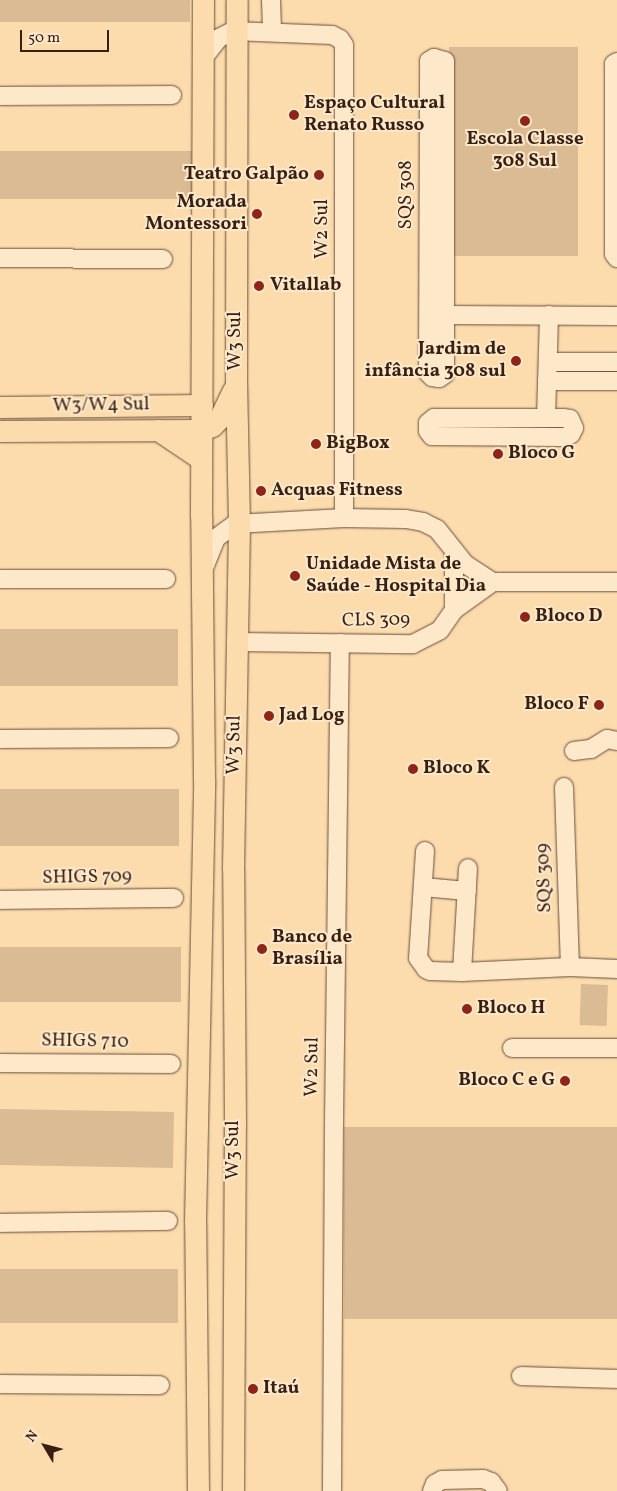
<!DOCTYPE html>
<meta charset="utf-8">
<style>
body{margin:0}
#map{position:relative;width:617px;height:1491px;overflow:hidden;background:#fcdbad;font-family:Vollkorn,serif}
div>[style]{position:absolute}
.green>*{inset:0;background:#dbbb93;transform-origin:0 0}
.roads{filter:drop-shadow(0 0 1px #694e3a) drop-shadow(0 0 1px #694e3a)}
.minor>*{height:18px;margin:-9px;padding:0 9px;transform-origin:9px;border-radius:9px;background:#fde8ca}
.major>*{height:21px;margin:-10.5px;padding:0 10.5px;transform-origin:10.5px;border-radius:10.5px;background:#fcdbad}
.dots>*{width:14px;height:14px;translate:-50% -50%;box-sizing:border-box;border:2px solid #fde8ca;border-radius:50%}
span{translate:-50% -50%;white-space:nowrap;text-align:center;line-height:1.15;-webkit-text-stroke:4px #fde8ca;paint-order:stroke}
.poi-label{font-size:19px;color:#381f14;font-weight:700}
.left{translate:0 -50%;text-align:left}
.right{translate:-100% -50%;text-align:right}
.street-label{font-size:19px;color:#381f14}
.north{position:absolute;left:20px;top:1421px;width:50px;height:50px;-webkit-text-stroke:4px #fde8ca;paint-order:stroke;rotate:307deg;font-size:14px;font-weight:700;line-height:20px;text-align:center;color:#381f14}
.north::after{content:'';display:block;margin:auto;width:18px;height:22px;background:#381f14;clip-path:polygon(50% 0,100% 100%,50% 72%,0 100%)}
.scale{position:absolute;left:20px;top:30px;width:89px;height:22px;box-sizing:border-box;border:2px solid #381f14;border-top:0;padding-left:6px;font-size:15px;line-height:18px;white-space:nowrap;color:#381f14;-webkit-text-stroke:4px #fde8ca;paint-order:stroke}
</style>
<div id="map">
<div class="green">
<div style="left:0;top:0;width:190px;height:22px"></div>
<div style="left:578px;top:47px;width:209px;height:129px;rotate:90deg"></div>
<div style="left:0;top:151px;width:194px;height:48px"></div>
<div style="left:0;top:629px;width:178px;height:57px"></div>
<div style="left:0;top:789px;width:179px;height:57px"></div>
<div style="left:181px;top:947px;width:55px;height:181px;rotate:90deg"></div>
<div style="left:581px;top:984px;width:27px;height:41px;rotate:2deg"></div>
<div style="left:0;top:1109px;width:174px;height:56px;rotate:1deg"></div>
<div style="left:617px;top:1127px;width:192px;height:273px;rotate:90deg"></div>
<div style="left:0;top:1269px;width:178px;height:54px"></div>
</div>
<div class="roads">
<div class="minor">
<div style="left:271px;top:0;width:32px;rotate:88deg"></div>
<div style="left:204px;top:57px;width:24px;rotate:-52deg"></div>
<div style="left:219px;top:38px;width:16px;rotate:-27deg"></div>
<div style="left:233px;top:31px;width:99px;rotate:2.3deg"></div>
<div style="left:332px;top:35px;width:9px;rotate:27deg"></div>
<div style="left:340px;top:39px;width:7px;rotate:56deg"></div>
<div style="left:344px;top:45px;width:473px;rotate:90deg"></div>
<div style="left:434px;top:58px;width:11px;rotate:15deg"></div>
<div style="left:445px;top:61px;width:313px;rotate:90deg"></div>
<div style="left:445px;top:374px;width:7px;rotate:146deg"></div>
<div style="left:439px;top:378px;width:7px;rotate:-172deg"></div>
<div style="left:432px;top:377px;width:6px;rotate:-135deg"></div>
<div style="left:428px;top:373px;width:312px;rotate:-89.8deg"></div>
<div style="left:429px;top:61px;width:6px;rotate:-31deg"></div>
<div style="left:617px;top:62px;width:4px;rotate:146deg"></div>
<div style="left:614px;top:64px;width:190px;rotate:90deg"></div>
<div style="left:614px;top:254px;width:5px;rotate:53deg"></div>
<div style="left:0;top:96px;width:172px;rotate:-0.3deg"></div>
<div style="left:0;top:258px;width:163px;rotate:0.4deg"></div>
<div style="left:445px;top:315px;width:172px;rotate:0.3deg"></div>
<div style="left:548px;top:362px;width:69px"></div>
<div style="left:547px;top:381px;width:70px"></div>
<div style="left:434px;top:418px;width:129px"></div>
<div style="left:563px;top:418px;width:7px;rotate:8deg"></div>
<div style="left:570px;top:419px;width:10px;rotate:66deg"></div>
<div style="left:574px;top:428px;width:7px;rotate:117deg"></div>
<div style="left:571px;top:434px;width:7px;rotate:153deg"></div>
<div style="left:565px;top:437px;width:133px;rotate:-179.6deg"></div>
<div style="left:432px;top:436px;width:6px;rotate:-129deg"></div>
<div style="left:428px;top:431px;width:8px;rotate:-90deg"></div>
<div style="left:428px;top:423px;width:8px;rotate:-40deg"></div>
<div style="left:546px;top:418px;width:103px;rotate:-88.3deg"></div>
<div style="left:204px;top:568px;width:32px;rotate:-68deg"></div>
<div style="left:216px;top:538px;width:24px;rotate:-36deg"></div>
<div style="left:235px;top:524px;width:109px;rotate:-3.2deg"></div>
<div style="left:344px;top:518px;width:62px;rotate:0.9deg"></div>
<div style="left:406px;top:519px;width:17px;rotate:10deg"></div>
<div style="left:423px;top:522px;width:16px;rotate:27deg"></div>
<div style="left:437px;top:529px;width:45px;rotate:51.3deg"></div>
<div style="left:465px;top:564px;width:33px;rotate:33deg"></div>
<div style="left:0;top:579px;width:166px"></div>
<div style="left:493px;top:582px;width:124px"></div>
<div style="left:454px;top:610px;width:59px;rotate:-90deg"></div>
<div style="left:237px;top:642px;width:176px;rotate:0.7deg"></div>
<div style="left:413px;top:644px;width:30px;rotate:-27deg"></div>
<div style="left:440px;top:630px;width:24px;rotate:-55deg"></div>
<div style="left:454px;top:610px;width:48px;rotate:-35.7deg"></div>
<div style="left:0;top:739px;width:169px;rotate:-0.3deg"></div>
<div style="left:574px;top:751px;width:17px;rotate:-7deg"></div>
<div style="left:591px;top:749px;width:19px;rotate:-32deg"></div>
<div style="left:607px;top:739px;width:10px;rotate:11deg"></div>
<div style="left:564px;top:787px;width:180px;rotate:88.1deg"></div>
<div style="left:425px;top:851px;width:107px;rotate:93.7deg"></div>
<div style="left:418px;top:958px;width:14px;rotate:54deg"></div>
<div style="left:426px;top:969px;width:4px;rotate:27deg"></div>
<div style="left:430px;top:971px;width:32px;rotate:2deg"></div>
<div style="left:462px;top:972px;width:108px;rotate:-2.7deg"></div>
<div style="left:570px;top:967px;width:47px;rotate:2.4deg"></div>
<div style="left:423px;top:887px;width:44px;rotate:5.2deg"></div>
<div style="left:0;top:900px;width:174px;rotate:-0.7deg"></div>
<div style="left:462px;top:972px;width:104px;rotate:-86.7deg"></div>
<div style="left:512px;top:1048px;width:105px"></div>
<div style="left:0;top:1063px;width:171px;rotate:0.3deg"></div>
<div style="left:0;top:1223px;width:168px;rotate:-0.7deg"></div>
<div style="left:521px;top:1376px;width:96px;rotate:1.8deg"></div>
<div style="left:0;top:1384px;width:160px;rotate:0.4deg"></div>
<div style="left:332px;top:1491px;width:368px;rotate:-89.7deg"></div>
<div style="left:334px;top:1123px;width:480px;rotate:-89.3deg"></div>
<div style="left:432px;top:1491px;width:8px;rotate:-67deg"></div>
<div style="left:435px;top:1484px;width:8px;rotate:-30deg"></div>
<div style="left:442px;top:1480px;width:41px;rotate:-1.4deg"></div>
<div style="left:483px;top:1479px;width:9px;rotate:21deg"></div>
<div style="left:491px;top:1482px;width:11px;rotate:52deg"></div>
</div>
<div class="major">
<div style="left:0;top:407px;width:202px;rotate:-0.6deg"></div>
<div style="left:158px;top:430px;width:52px;rotate:34deg"></div>
<div style="left:0;top:431px;width:201px;rotate:-0.3deg"></div>
<div style="left:201px;top:430px;width:12px;rotate:-20deg"></div>
<div style="left:212px;top:426px;width:10px;rotate:-45deg"></div>
<div style="left:219px;top:419px;width:32px;rotate:-64deg"></div>
<div style="left:198px;top:1491px;width:269px;rotate:-90.6deg"></div>
<div style="left:195px;top:1222px;width:442px;rotate:-88.8deg"></div>
<div style="left:204px;top:780px;width:265px;rotate:-90.6deg"></div>
<div style="left:201px;top:515px;width:515px;rotate:-89.78deg"></div>
<div style="left:233px;top:1491px;width:366px;rotate:-89.7deg"></div>
<div style="left:235px;top:1125px;width:256px;rotate:-90.4deg"></div>
<div style="left:233px;top:869px;width:346px;rotate:-89deg"></div>
<div style="left:239px;top:523px;width:138px;rotate:-91.2deg"></div>
<div style="left:236px;top:385px;width:385px;rotate:-89.9deg"></div>
</div>
</div>
<div class="dots">
<div style="left:294px;top:115px;background:#8f2418"></div>
<div style="left:525px;top:121px;background:#8f2418"></div>
<div style="left:319px;top:175px;background:#8f2418"></div>
<div style="left:257px;top:214px;background:#8f2418"></div>
<div style="left:259px;top:286px;background:#8f2418"></div>
<div style="left:516px;top:361px;background:#8f2418"></div>
<div style="left:316px;top:444px;background:#8f2418"></div>
<div style="left:498px;top:454px;background:#8f2418"></div>
<div style="left:261px;top:491px;background:#8f2418"></div>
<div style="left:295px;top:576px;background:#8f2418"></div>
<div style="left:525px;top:617px;background:#8f2418"></div>
<div style="left:599px;top:705px;background:#8f2418"></div>
<div style="left:269px;top:716px;background:#8f2418"></div>
<div style="left:413px;top:769px;background:#8f2418"></div>
<div style="left:262px;top:949px;background:#8f2418"></div>
<div style="left:467px;top:1009px;background:#8f2418"></div>
<div style="left:565px;top:1081px;background:#8f2418"></div>
<div style="left:253px;top:1389px;background:#8f2418"></div>
</div>
<div class="poi-label">
<span class="left" style="left:304px;top:115px">Espaço Cultural<br>Renato Russo</span>
<span style="left:525px;top:151px">Escola Classe<br>308 Sul</span>
<span class="right" style="left:309px;top:175px">Teatro Galpão</span>
<span class="right" style="left:247px;top:214px">Morada<br>Montessori</span>
<span class="left" style="left:270px;top:286px">Vitallab</span>
<span class="right" style="left:506px;top:361px">Jardim de<br>infância 308 sul</span>
<span class="left" style="left:326px;top:444px">BigBox</span>
<span class="left" style="left:508px;top:454px">Bloco G</span>
<span class="left" style="left:271px;top:491px">Acquas Fitness</span>
<span class="left" style="left:306px;top:576px">Unidade Mista de<br>Saúde - Hospital Dia</span>
<span class="left" style="left:535px;top:617px">Bloco D</span>
<span class="right" style="left:589px;top:705px">Bloco F</span>
<span class="left" style="left:279px;top:716px">Jad Log</span>
<span class="left" style="left:423px;top:769px">Bloco K</span>
<span class="left" style="left:272px;top:949px">Banco de<br>Brasília</span>
<span class="left" style="left:477px;top:1009px">Bloco H</span>
<span class="right" style="left:555px;top:1081px">Bloco C e G</span>
<span class="left" style="left:263px;top:1389px">Itaú</span>
</div>
<div class="street-label">
<span style="left:407px;top:195px;rotate:-90deg">SQS 308</span>
<span style="left:323px;top:229px;rotate:-90deg">W2 Sul</span>
<span style="left:236px;top:341px;rotate:-90deg">W3 Sul</span>
<span style="left:101px;top:406px;rotate:-1deg">W3/W4 Sul</span>
<span style="left:376px;top:621px;rotate:-1deg">CLS 309</span>
<span style="left:235px;top:745px;rotate:-89deg">W3 Sul</span>
<span style="left:87px;top:878px;rotate:-1deg">SHIGS 709</span>
<span style="left:545px;top:878px;rotate:-92deg">SQS 309</span>
<span style="left:85px;top:1042px;rotate:1deg">SHIGS 710</span>
<span style="left:313px;top:1067px;rotate:-89deg">W2 Sul</span>
<span style="left:234px;top:1150px;rotate:-90deg">W3 Sul</span>
</div>
<div class="north">N</div>
<div class="scale">50 m</div>
</div>
